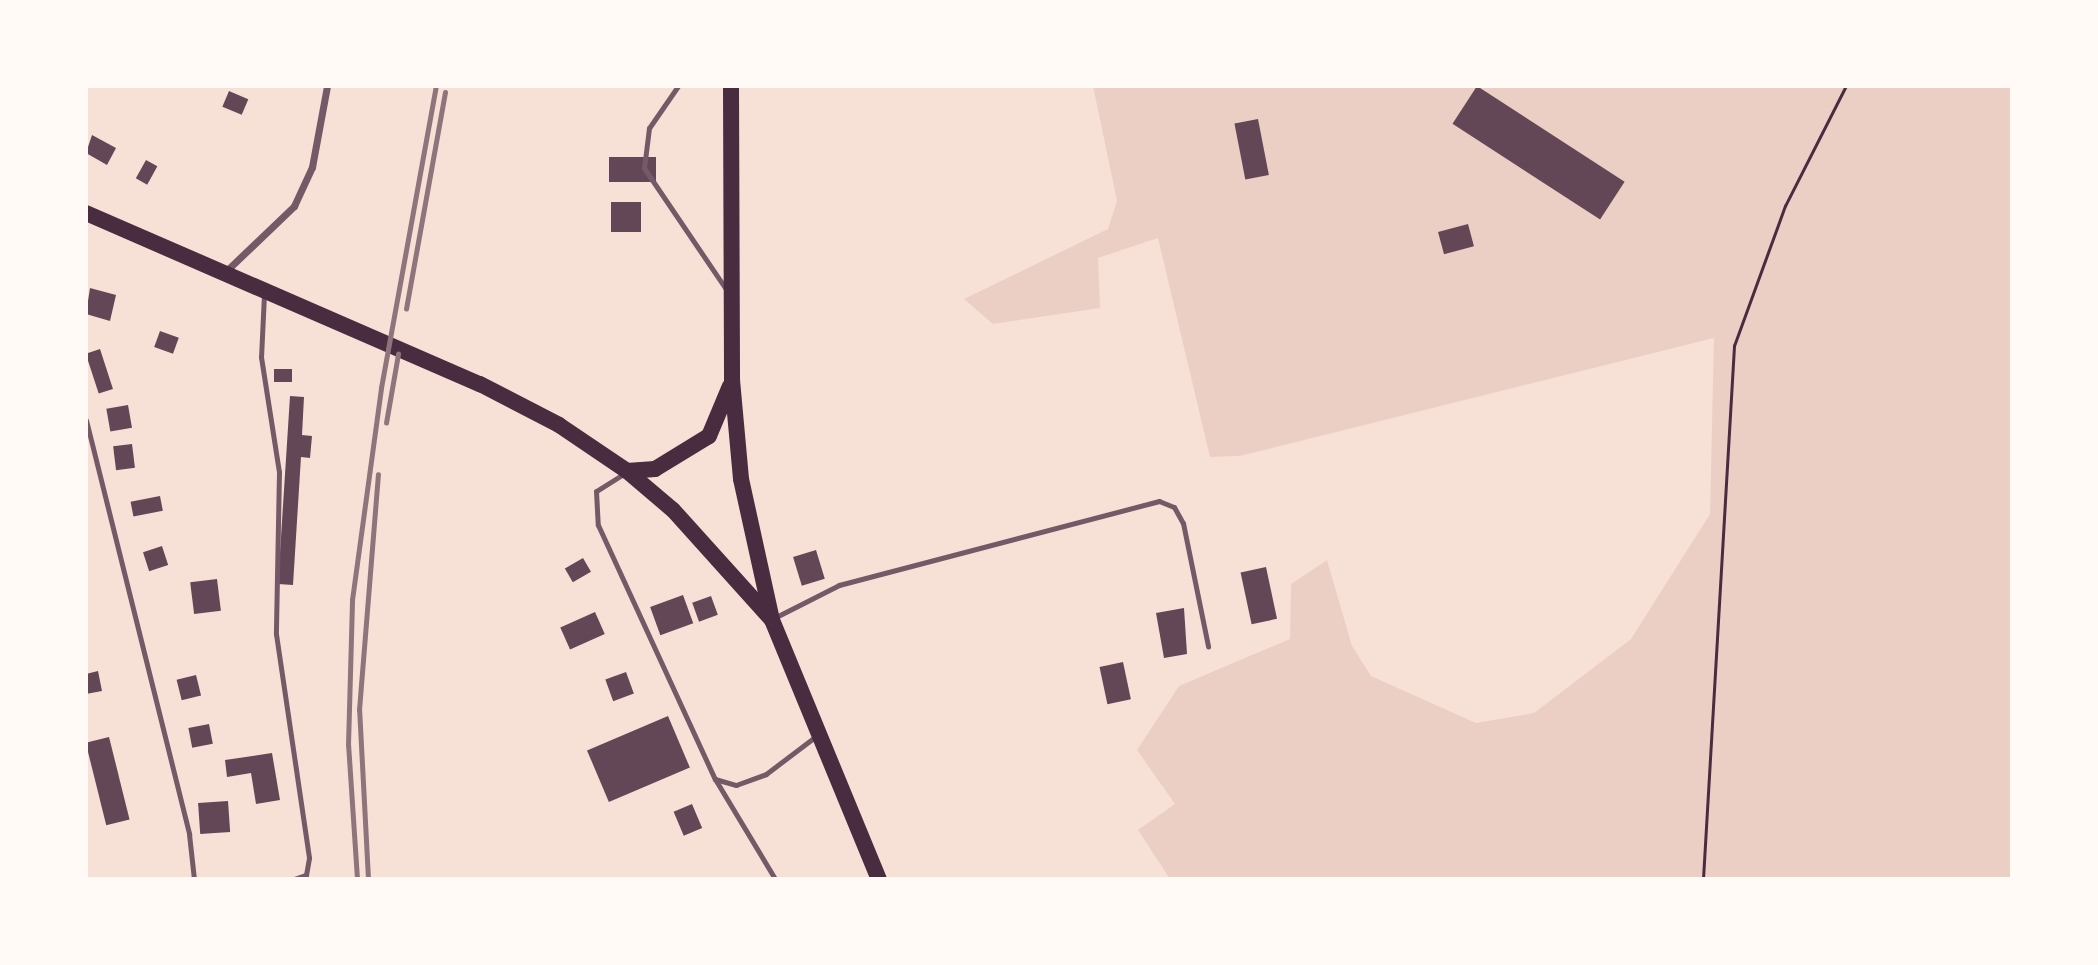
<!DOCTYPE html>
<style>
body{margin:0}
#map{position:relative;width:2098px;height:965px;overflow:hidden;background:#f7e1d7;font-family:Raleway,sans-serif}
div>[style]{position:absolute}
.green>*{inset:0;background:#ebcfc5}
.building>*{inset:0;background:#644757;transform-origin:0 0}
.path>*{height:2.5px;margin:-1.25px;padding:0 1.25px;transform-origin:1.25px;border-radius:1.25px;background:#4a2c40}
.service>*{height:5px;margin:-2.5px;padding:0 2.5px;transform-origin:2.5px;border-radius:2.5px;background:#755966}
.minor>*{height:7px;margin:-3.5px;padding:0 3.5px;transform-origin:3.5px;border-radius:3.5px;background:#755966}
.primary>*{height:16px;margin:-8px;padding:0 8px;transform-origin:8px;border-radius:8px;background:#4a2c40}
.trunk>*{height:16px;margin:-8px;padding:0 8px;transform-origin:8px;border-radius:8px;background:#4a2c40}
.rail>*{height:4.5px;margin:-2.25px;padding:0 2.25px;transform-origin:2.25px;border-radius:2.25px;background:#8f747c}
span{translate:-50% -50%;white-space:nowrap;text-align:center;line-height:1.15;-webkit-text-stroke:5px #fffaf5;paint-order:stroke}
.frame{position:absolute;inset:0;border:88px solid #fffaf5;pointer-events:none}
</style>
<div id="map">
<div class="green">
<div style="clip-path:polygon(1093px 86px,2012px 86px,2012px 879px,1170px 879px,1138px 830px,1175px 804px,1137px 750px,1179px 686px,1290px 639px,1291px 584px,1327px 560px,1352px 646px,1371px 676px,1476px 723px,1534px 713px,1631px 639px,1710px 514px,1714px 338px,1240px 456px,1210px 457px,1158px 238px,1098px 258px,1100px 308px,993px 324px,964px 299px,1108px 229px,1117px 201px)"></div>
</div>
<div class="building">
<div style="left:1477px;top:86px;width:176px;height:45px;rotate:33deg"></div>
<div style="left:229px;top:91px;width:21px;height:17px;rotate:23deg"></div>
<div style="left:1258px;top:119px;width:57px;height:24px;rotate:79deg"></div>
<div style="clip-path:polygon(92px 135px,116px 148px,107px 165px,86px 153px)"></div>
<div style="left:609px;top:157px;width:47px;height:25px"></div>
<div style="left:146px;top:160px;width:13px;height:21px;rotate:29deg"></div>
<div style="left:611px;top:202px;width:30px;height:30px"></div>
<div style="left:1468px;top:224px;width:23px;height:31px;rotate:75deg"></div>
<div style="clip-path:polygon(90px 288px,116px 295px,110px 321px,86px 314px)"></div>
<div style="left:160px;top:331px;width:20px;height:17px;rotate:20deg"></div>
<div style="left:100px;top:349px;width:42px;height:15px;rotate:72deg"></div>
<div style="left:274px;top:369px;width:18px;height:13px"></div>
<div style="clip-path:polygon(290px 396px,304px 397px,302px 435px,312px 436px,310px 458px,301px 457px,293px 585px,278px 584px)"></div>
<div style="left:128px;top:405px;width:23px;height:22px;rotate:80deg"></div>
<div style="left:132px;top:444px;width:24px;height:19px;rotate:83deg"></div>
<div style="left:160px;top:496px;width:15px;height:30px;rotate:79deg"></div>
<div style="left:162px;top:546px;width:20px;height:20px;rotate:72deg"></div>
<div style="left:816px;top:550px;width:30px;height:24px;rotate:73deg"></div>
<div style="left:583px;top:558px;width:16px;height:21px;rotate:60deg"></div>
<div style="left:1266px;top:567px;width:53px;height:26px;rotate:78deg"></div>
<div style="left:217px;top:579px;width:32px;height:27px;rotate:83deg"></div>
<div style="left:683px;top:595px;width:30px;height:35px;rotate:70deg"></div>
<div style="left:711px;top:596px;width:20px;height:20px;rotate:70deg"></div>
<div style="clip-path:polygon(1184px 608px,1187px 654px,1164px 658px,1156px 613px)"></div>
<div style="left:595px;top:612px;width:24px;height:38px;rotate:66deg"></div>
<div style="left:1123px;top:662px;width:38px;height:24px;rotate:78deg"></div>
<div style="clip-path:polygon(98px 671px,102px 691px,86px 694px,86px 674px)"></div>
<div style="left:626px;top:672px;width:23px;height:22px;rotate:70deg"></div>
<div style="left:196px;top:675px;width:21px;height:20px;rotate:76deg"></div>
<div style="left:668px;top:716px;width:56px;height:88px;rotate:67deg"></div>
<div style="left:209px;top:724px;width:20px;height:21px;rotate:79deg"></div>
<div style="left:109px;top:737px;width:85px;height:24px;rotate:76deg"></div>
<div style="clip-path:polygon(272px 753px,280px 800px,256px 804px,251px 773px,227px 777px,225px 760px)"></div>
<div style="left:228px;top:801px;width:31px;height:30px;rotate:86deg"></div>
<div style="left:692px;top:804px;width:26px;height:20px;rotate:67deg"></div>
</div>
<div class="path">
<div style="left:1703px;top:879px;width:534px;rotate:-86.67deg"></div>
<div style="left:1734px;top:346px;width:149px;rotate:-70deg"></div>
<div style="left:1785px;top:206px;width:135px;rotate:-63.1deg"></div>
</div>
<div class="service">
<div style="left:678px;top:86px;width:51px;rotate:124.6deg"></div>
<div style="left:649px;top:128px;width:40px;rotate:97.1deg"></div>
<div style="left:644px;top:168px;width:146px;rotate:55.9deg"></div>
<div style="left:264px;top:294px;width:63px;rotate:92.7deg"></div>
<div style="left:261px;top:357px;width:116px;rotate:81.1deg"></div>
<div style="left:279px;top:472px;width:162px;rotate:91.1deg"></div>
<div style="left:276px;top:634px;width:226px;rotate:81.6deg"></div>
<div style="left:309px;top:858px;width:17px;rotate:100deg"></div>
<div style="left:306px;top:875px;width:13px;rotate:162deg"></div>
<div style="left:86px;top:420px;width:427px;rotate:76deg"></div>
<div style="left:189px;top:834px;width:45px;rotate:83.7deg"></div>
<div style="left:625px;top:473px;width:34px;rotate:148deg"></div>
<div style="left:596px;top:491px;width:34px;rotate:87deg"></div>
<div style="left:598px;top:525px;width:280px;rotate:65.3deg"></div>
<div style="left:715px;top:779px;width:117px;rotate:59deg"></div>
<div style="left:774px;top:618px;width:73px;rotate:-26.9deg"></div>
<div style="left:839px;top:585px;width:331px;rotate:-14.7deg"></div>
<div style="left:1159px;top:501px;width:16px;rotate:22deg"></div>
<div style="left:1174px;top:507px;width:18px;rotate:61deg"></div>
<div style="left:1183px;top:523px;width:126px;rotate:78.5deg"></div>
<div style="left:715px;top:779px;width:22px;rotate:16deg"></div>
<div style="left:736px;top:785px;width:32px;rotate:-20deg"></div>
<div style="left:766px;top:774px;width:63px;rotate:-37.2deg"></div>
</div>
<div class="minor">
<div style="left:224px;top:273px;width:97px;rotate:-43.7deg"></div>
<div style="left:294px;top:206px;width:43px;rotate:-65.2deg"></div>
<div style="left:312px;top:167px;width:82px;rotate:-79.5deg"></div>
</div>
<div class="primary">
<div style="left:731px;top:86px;width:294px;rotate:89.8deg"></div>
<div style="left:732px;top:380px;width:99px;rotate:84.8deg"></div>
<div style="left:741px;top:479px;width:144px;rotate:77.6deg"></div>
<div style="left:627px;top:471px;width:28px;rotate:-4deg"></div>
<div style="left:655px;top:469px;width:63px;rotate:-31.4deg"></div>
<div style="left:709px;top:436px;width:54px;rotate:-67.2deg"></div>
</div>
<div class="trunk">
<div style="left:86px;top:213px;width:430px;rotate:23.5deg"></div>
<div style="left:480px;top:384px;width:89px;rotate:27.4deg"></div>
<div style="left:559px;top:425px;width:82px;rotate:34.1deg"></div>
<div style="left:627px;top:471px;width:60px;rotate:40.3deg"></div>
<div style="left:673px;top:510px;width:148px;rotate:48deg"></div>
<div style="left:772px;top:620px;width:280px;rotate:67.6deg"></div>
</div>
<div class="rail">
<div style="left:406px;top:309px;width:220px;rotate:-79.8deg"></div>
<div style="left:386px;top:423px;width:70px;rotate:-80.1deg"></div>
<div style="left:357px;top:879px;width:134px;rotate:-93.8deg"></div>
<div style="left:348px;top:745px;width:145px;rotate:-88.4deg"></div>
<div style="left:352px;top:600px;width:214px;rotate:-82.2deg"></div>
<div style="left:381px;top:388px;width:307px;rotate:-79.7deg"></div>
<div style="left:368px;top:879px;width:169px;rotate:-93deg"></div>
<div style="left:359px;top:710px;width:236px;rotate:-85.4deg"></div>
</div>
<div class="frame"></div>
</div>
